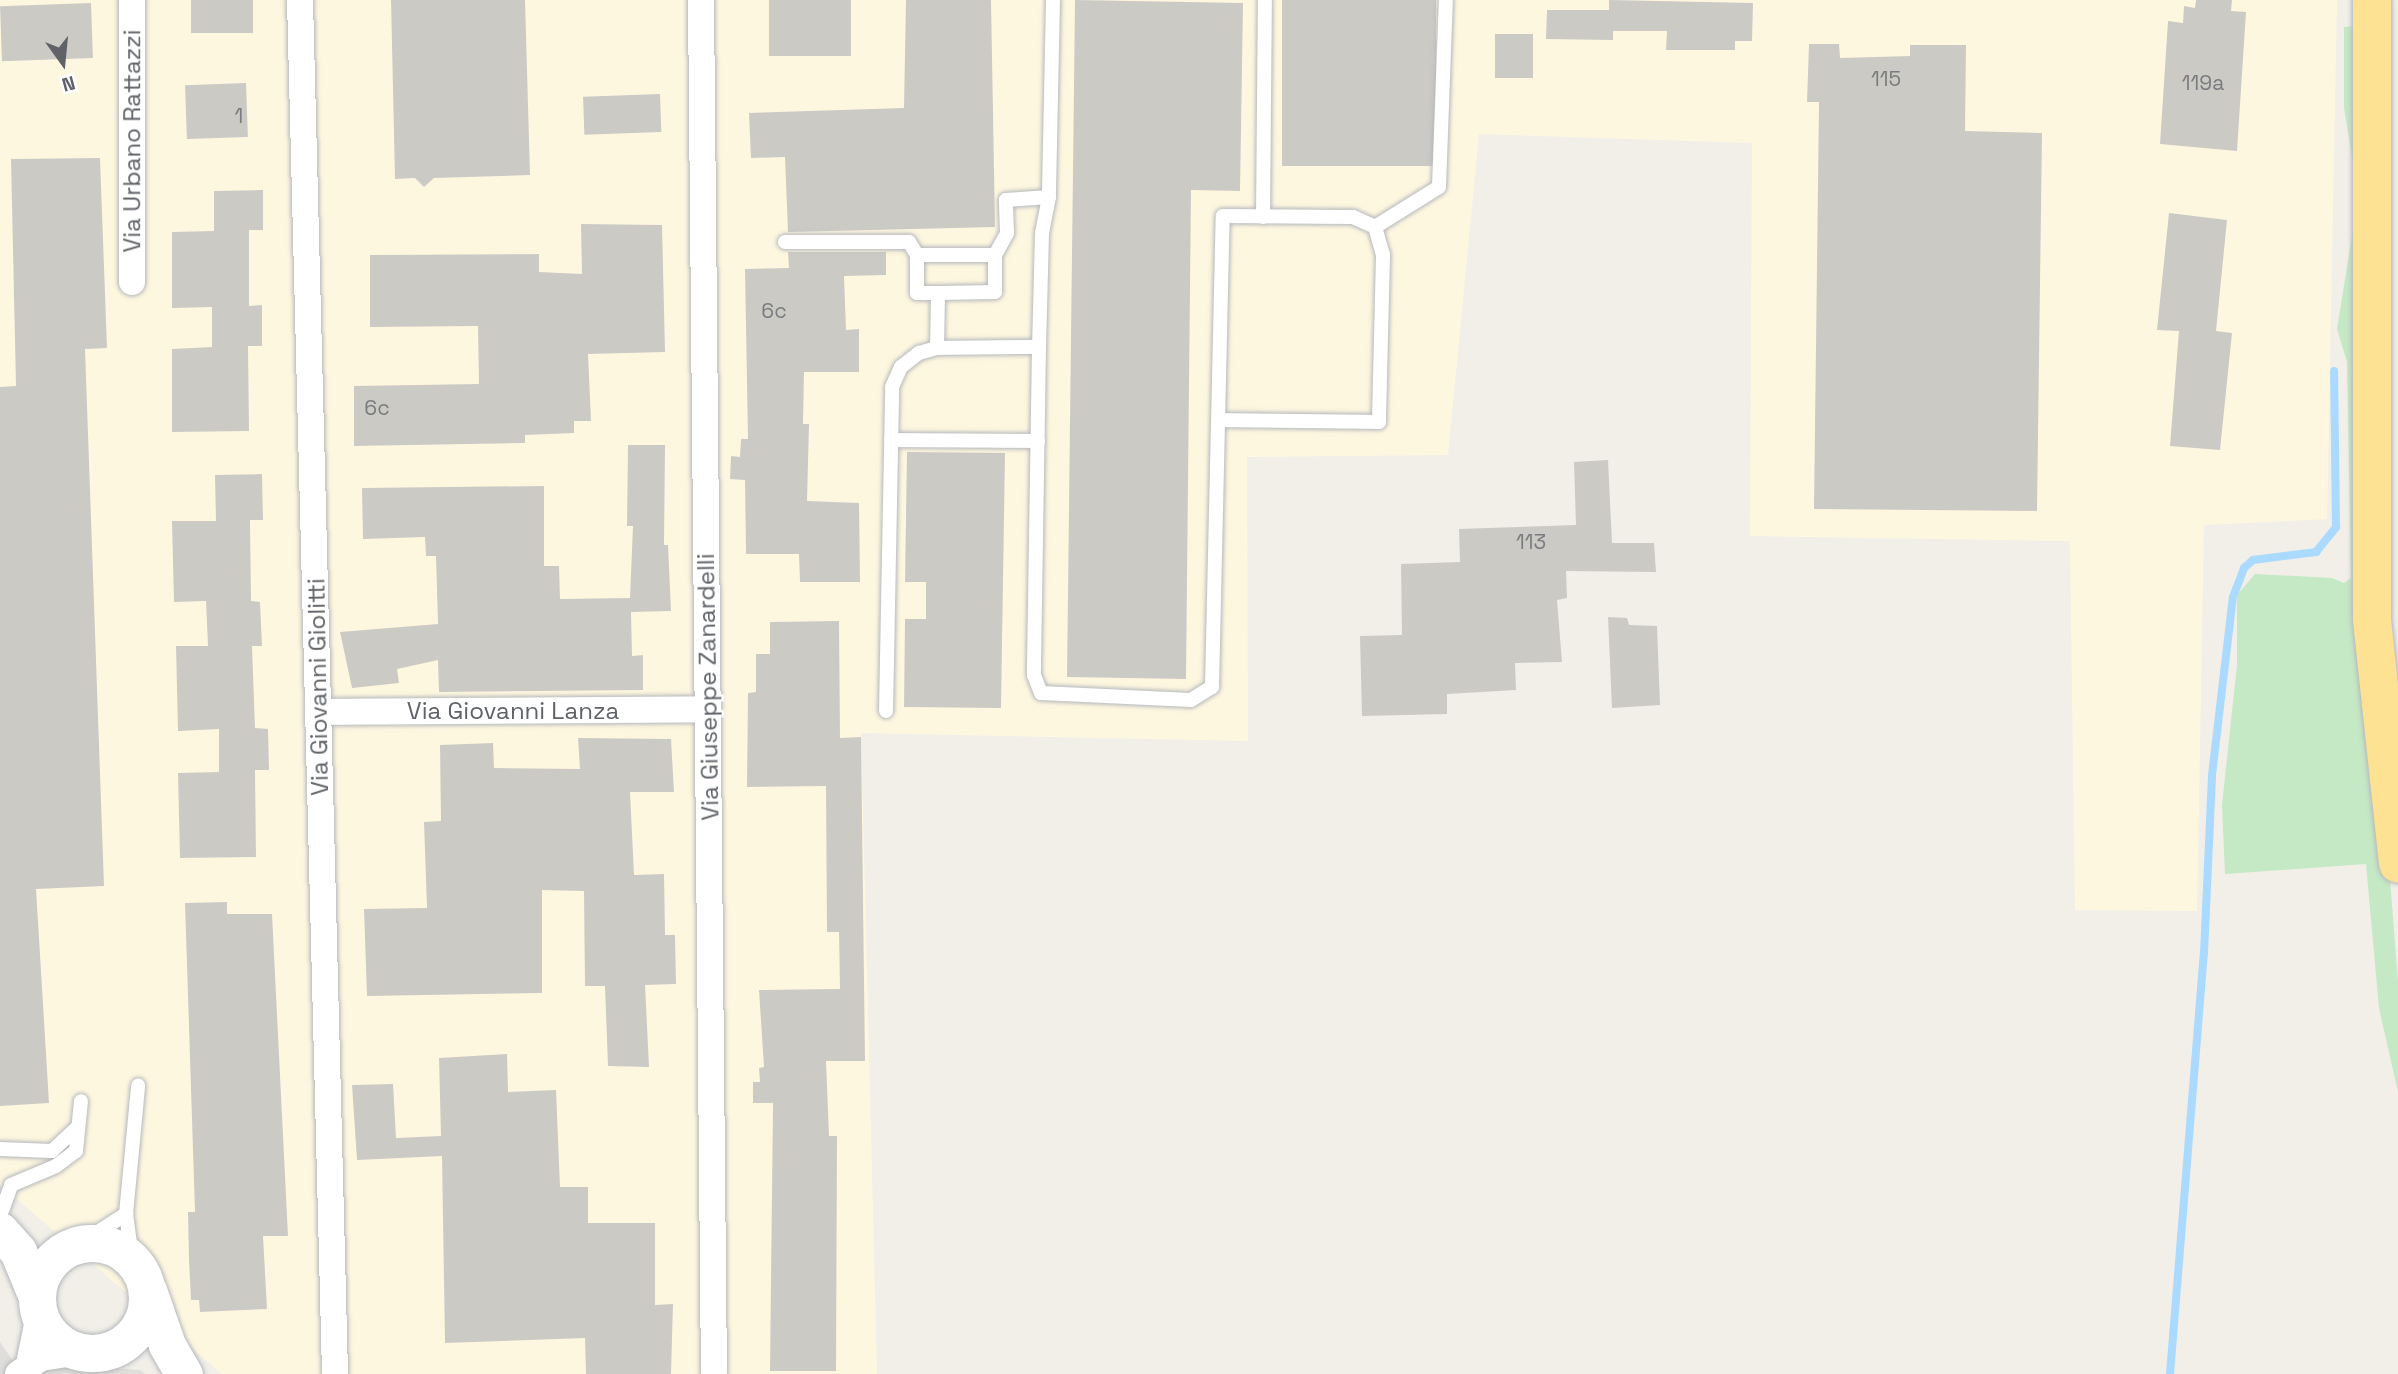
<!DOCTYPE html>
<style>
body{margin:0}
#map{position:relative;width:2398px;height:1374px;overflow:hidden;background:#f1efe8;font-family:"Space Grotesk",sans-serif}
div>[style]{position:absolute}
.commercial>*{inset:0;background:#fef7e0}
.industrial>*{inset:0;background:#e0deda}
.green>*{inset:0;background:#c5e8c5}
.stream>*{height:8px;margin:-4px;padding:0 4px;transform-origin:4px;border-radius:4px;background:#aadaff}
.building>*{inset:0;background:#cccac5;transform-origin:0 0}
.roads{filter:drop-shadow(0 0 2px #b5b8bc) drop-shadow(0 0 2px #b5b8bc)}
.lane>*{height:14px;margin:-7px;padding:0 7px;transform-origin:7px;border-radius:7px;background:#fff}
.street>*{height:26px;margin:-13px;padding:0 13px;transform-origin:13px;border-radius:13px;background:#fff}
.secondary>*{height:37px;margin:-18.5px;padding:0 18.5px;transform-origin:18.5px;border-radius:18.5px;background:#fff}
.secondary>.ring{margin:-18.5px;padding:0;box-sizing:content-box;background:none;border:37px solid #fff;border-radius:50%}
.highway>*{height:38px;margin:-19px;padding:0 19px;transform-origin:19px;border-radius:19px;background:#fde293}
span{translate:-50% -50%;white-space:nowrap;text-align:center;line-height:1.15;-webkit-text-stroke:5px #fff;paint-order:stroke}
.number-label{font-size:21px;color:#7a7d7f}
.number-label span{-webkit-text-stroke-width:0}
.street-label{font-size:24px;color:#5f6368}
.north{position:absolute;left:28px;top:28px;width:70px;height:70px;-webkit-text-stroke:5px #fff;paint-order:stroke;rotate:165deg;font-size:19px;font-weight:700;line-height:28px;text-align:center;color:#5f6368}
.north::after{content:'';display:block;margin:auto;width:24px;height:32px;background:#5f6368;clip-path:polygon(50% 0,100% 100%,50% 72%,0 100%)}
</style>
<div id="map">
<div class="commercial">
<div style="clip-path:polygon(0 0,2337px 0,2327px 519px,2204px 525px,2197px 911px,2075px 910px,2070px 541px,1750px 536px,1752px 143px,1479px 134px,1448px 455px,1247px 457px,1248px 741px,861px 733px,877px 1374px,222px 1374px,0 1185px)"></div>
</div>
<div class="industrial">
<div style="clip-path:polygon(0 1342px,13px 1361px,140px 1370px,145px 1374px,0 1374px)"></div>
</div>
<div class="green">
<div style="clip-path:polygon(2356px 26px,2385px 815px,2398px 982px,2398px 1092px,2379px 1008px,2366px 864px,2225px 874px,2222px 805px,2237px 665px,2237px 595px,2255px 574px,2332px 578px,2344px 583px,2351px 578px,2347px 362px,2337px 329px,2355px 217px,2355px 175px,2344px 108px,2344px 27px)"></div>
</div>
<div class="stream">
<div style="left:2170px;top:1374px;width:422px;rotate:-85.4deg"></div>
<div style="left:2204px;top:953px;width:178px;rotate:-87.4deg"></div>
<div style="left:2212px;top:775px;width:179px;rotate:-83.3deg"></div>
<div style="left:2233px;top:597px;width:31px;rotate:-69deg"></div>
<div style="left:2244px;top:568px;width:12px;rotate:-42deg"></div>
<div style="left:2253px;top:560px;width:64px;rotate:-7.2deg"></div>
<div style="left:2316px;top:552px;width:32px;rotate:-51deg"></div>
<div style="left:2336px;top:527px;width:156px;rotate:-90.7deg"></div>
</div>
<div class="building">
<div style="left:191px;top:0;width:62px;height:33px"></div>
<div style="clip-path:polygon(391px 0,525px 0,530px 175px,434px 178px,424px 187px,415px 178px,395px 179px)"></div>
<div style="left:769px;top:0;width:82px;height:56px"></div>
<div style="clip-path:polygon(906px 0,991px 0,995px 227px,788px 232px,785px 157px,751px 158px,749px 113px,904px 108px)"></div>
<div style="clip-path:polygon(1075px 0,1243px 3px,1240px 191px,1191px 190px,1186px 679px,1067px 677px)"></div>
<div style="left:1282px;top:0;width:154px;height:166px"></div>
<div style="clip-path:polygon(1609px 0,1753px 3px,1752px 41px,1735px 41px,1735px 50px,1666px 50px,1667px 31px,1613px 31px,1613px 40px,1546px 39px,1547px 10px,1609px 10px)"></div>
<div style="clip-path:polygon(2196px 0,2232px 0,2231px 11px,2246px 12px,2237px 151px,2160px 144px,2168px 21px,2183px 23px,2184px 6px,2195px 8px)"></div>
<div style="left:91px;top:3px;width:55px;height:91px;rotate:88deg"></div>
<div style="left:1495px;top:34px;width:38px;height:44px"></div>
<div style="clip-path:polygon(1809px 44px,1839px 44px,1840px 58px,1910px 56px,1910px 45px,1966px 45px,1965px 131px,2042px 133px,2037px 511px,1814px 509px,1819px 102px,1807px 102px)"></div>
<div style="left:246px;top:83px;width:54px;height:61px;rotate:88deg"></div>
<div style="left:660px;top:94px;width:38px;height:77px;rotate:88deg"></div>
<div style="clip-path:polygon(100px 158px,107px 348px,85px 349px,104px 886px,36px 889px,49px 1103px,0 1106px,0 387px,16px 386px,11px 159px)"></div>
<div style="clip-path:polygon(263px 190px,263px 230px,249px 230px,249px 306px,262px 305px,262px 346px,248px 346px,249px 431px,172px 432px,172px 349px,212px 347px,212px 307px,172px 308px,172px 232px,214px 231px,214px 191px)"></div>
<div style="clip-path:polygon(2169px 213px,2227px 220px,2216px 331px,2232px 333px,2220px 450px,2170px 446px,2179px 331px,2157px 330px)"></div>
<div style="clip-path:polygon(581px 224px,662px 225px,665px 352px,588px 354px,591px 421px,574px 421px,574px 433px,525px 435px,525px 443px,354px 446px,354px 386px,479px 384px,478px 326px,370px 327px,370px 255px,539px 254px,539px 272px,582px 274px)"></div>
<div style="clip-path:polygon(788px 252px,886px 252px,886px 275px,844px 276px,846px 330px,859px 329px,859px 372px,804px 372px,803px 424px,809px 424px,807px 501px,859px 503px,860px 582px,800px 582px,799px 554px,746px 554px,745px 480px,730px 479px,731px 456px,740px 457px,741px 439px,748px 439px,745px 269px,789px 268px)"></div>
<div style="clip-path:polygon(628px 445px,665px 445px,664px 545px,668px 545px,671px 611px,631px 612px,632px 656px,643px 655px,643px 690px,439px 692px,438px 660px,397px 669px,399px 683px,352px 688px,340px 632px,438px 624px,436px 556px,426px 556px,425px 537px,363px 539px,362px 488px,544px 486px,544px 566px,559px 566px,560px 599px,630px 598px,633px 526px,627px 526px)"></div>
<div style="clip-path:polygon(907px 452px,1005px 453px,1001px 708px,904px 707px,905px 619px,926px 619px,926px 582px,905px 582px)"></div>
<div style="clip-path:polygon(1608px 460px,1612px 543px,1654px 543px,1656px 572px,1566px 571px,1567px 598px,1557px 600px,1562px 662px,1515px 663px,1516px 690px,1447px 694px,1447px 714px,1362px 716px,1360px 636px,1402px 635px,1401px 564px,1460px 562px,1459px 529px,1576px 525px,1574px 462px)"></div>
<div style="clip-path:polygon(262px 474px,263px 520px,250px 520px,251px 601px,260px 602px,262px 646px,252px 646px,255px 728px,268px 729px,269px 770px,255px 770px,256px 857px,180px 858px,178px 773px,219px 772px,219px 729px,178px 731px,176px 646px,208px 646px,206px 601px,174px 602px,172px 521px,216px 521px,215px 475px)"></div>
<div style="clip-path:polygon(1608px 617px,1627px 618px,1629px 625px,1657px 626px,1660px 705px,1612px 708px)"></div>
<div style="clip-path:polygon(839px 621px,840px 738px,861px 737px,865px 1061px,826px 1061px,829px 1136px,837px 1136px,836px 1371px,770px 1371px,773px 1103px,753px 1103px,753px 1082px,760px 1082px,759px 1068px,764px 1067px,759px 990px,840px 989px,839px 932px,827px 932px,826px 786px,747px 787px,748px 693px,756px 692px,756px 654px,770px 654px,770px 622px)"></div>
<div style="clip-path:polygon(578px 738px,671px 739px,674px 792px,630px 792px,634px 875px,664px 874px,665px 935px,675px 935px,676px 984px,645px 985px,649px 1067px,608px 1066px,605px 986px,585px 986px,584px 891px,542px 890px,542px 993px,367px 996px,364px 909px,427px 908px,424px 822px,441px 821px,440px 745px,493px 743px,494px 768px,580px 769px)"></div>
<div style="clip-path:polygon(227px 902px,227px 914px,272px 914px,288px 1236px,263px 1236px,267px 1309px,200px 1312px,199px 1300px,191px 1300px,189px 1260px,188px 1212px,195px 1212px,185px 903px)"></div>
<div style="clip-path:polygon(507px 1054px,508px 1092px,556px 1090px,560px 1187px,588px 1187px,588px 1223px,655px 1223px,655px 1305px,673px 1304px,671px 1374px,586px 1374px,585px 1338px,445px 1343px,442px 1156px,357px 1160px,352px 1085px,393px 1084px,396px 1138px,441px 1136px,439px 1058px)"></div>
</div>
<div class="roads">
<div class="lane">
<div style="left:1053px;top:0;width:197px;rotate:91.2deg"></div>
<div style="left:1049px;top:197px;width:37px;rotate:101deg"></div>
<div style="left:1042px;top:233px;width:114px;rotate:91.5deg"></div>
<div style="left:1039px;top:347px;width:328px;rotate:90.9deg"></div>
<div style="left:1034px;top:675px;width:19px;rotate:69deg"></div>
<div style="left:1041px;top:693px;width:150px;rotate:2.7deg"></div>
<div style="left:1191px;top:700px;width:25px;rotate:-32deg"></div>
<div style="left:1212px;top:687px;width:471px;rotate:-88.7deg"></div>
<div style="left:1223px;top:216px;width:130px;rotate:0.4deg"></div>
<div style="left:1353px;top:217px;width:24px;rotate:24deg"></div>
<div style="left:1375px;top:227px;width:29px;rotate:74deg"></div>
<div style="left:1383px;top:255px;width:167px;rotate:91.4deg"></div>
<div style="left:1379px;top:422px;width:160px;rotate:-179.3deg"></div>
<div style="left:1263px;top:217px;width:217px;rotate:-89.5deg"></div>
<div style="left:1375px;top:227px;width:75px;rotate:-32deg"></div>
<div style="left:1439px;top:187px;width:187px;rotate:-87.9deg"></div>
<div style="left:785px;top:242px;width:124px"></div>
<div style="left:909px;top:242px;width:15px;rotate:58deg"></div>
<div style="left:917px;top:255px;width:78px"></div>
<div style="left:995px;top:255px;width:37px;rotate:90deg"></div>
<div style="left:995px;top:292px;width:57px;rotate:179deg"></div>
<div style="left:938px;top:293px;width:55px;rotate:91deg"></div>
<div style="left:917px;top:255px;width:38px;rotate:90deg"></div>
<div style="left:917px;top:293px;width:21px"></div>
<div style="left:995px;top:255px;width:25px;rotate:-61deg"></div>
<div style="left:1007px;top:233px;width:33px;rotate:-92deg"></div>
<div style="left:1006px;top:200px;width:43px;rotate:-4deg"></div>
<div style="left:891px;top:440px;width:147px;rotate:0.4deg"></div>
<div style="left:886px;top:711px;width:324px;rotate:-88.9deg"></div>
<div style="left:892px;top:387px;width:22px;rotate:-66deg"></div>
<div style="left:901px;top:367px;width:23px;rotate:-38deg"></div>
<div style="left:919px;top:353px;width:19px;rotate:-16deg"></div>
<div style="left:937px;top:348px;width:102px;rotate:-0.6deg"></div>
<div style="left:0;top:1149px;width:52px;rotate:2.2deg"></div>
<div style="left:52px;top:1151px;width:35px;rotate:-43deg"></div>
<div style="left:126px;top:1214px;width:129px;rotate:-84.6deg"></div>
<div style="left:0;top:1216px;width:33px;rotate:-70deg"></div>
<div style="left:11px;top:1185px;width:49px;rotate:-22.9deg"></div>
<div style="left:56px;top:1166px;width:25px;rotate:-37deg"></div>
<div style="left:76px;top:1151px;width:50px;rotate:-84.3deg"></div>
<div style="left:81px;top:1243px;width:54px;rotate:-32.8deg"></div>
<div style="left:126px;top:1214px;width:44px;rotate:82.2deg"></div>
</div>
<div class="street">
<div style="left:300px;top:0;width:1374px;rotate:88.54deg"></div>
<div style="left:701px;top:0;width:1374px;rotate:89.46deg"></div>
<div style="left:132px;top:282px;width:282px;rotate:-90deg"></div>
<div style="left:318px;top:712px;width:390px;rotate:-0.4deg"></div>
<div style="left:29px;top:1364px;width:50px;rotate:-78.5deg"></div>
<div style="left:18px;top:1374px;width:28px;rotate:-35deg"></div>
<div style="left:41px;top:1358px;width:38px;rotate:-9deg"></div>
</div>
<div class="secondary">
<div style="left:0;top:1231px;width:27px;rotate:48deg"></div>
<div style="left:18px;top:1251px;width:50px;rotate:67.6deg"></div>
<div class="ring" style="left:37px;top:1243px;width:73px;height:73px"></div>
<div style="left:148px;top:1290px;width:58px;rotate:70.9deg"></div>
<div style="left:167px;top:1345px;width:34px;rotate:60deg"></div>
</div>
<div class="highway">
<div style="left:2372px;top:0;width:620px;rotate:90deg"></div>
<div style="left:2372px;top:620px;width:245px;rotate:83.9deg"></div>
</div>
</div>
<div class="number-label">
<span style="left:1886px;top:79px">115</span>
<span style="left:2203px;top:83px">119a</span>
<span style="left:239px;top:116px">1</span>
<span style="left:774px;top:311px">6c</span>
<span style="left:377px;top:408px">6c</span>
<span style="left:1531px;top:542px">113</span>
</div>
<div class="street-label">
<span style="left:132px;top:141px;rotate:-90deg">Via Urbano Rattazzi</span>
<span style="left:318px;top:687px;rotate:-91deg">Via Giovanni Giolitti</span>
<span style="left:708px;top:687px;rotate:-91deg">Via Giuseppe Zanardelli</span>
<span style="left:513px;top:711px">Via Giovanni Lanza</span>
</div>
<div class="north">N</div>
</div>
